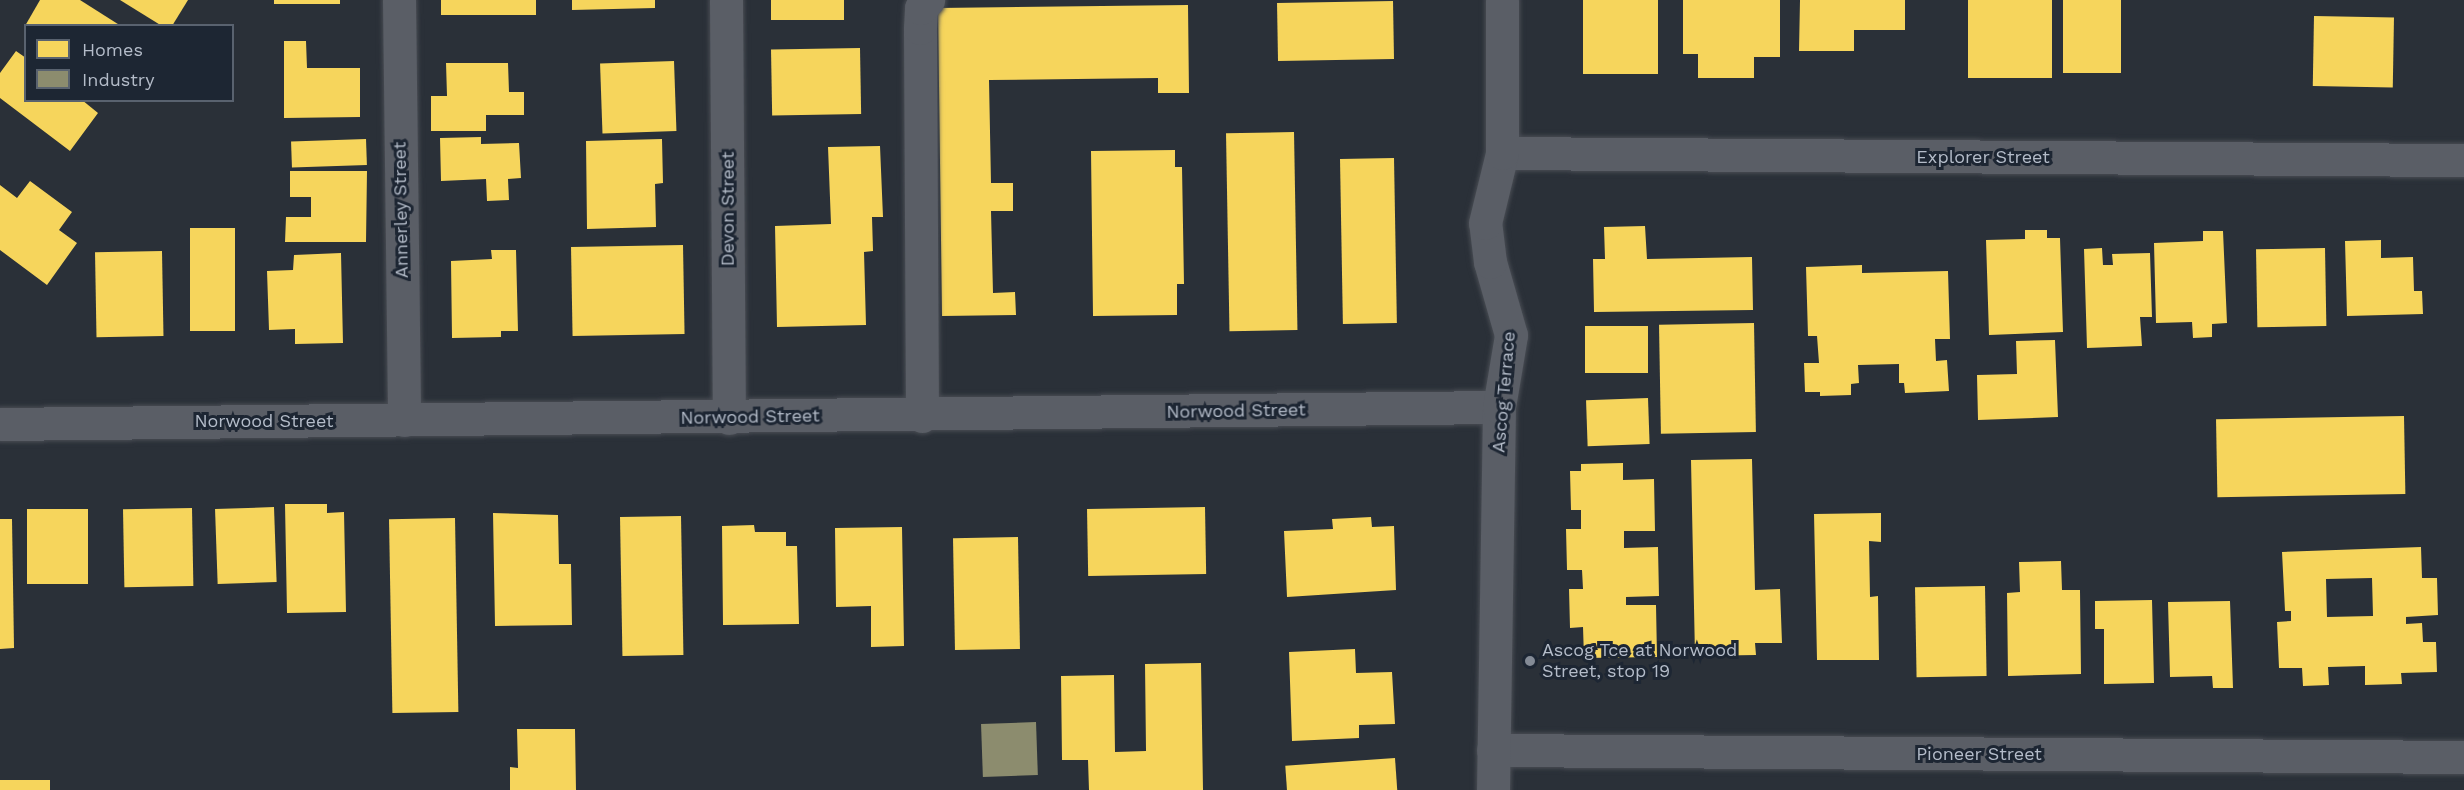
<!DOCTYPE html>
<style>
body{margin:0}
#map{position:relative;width:2464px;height:790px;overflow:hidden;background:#2a3038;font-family:"Work Sans",sans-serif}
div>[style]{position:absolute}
.homes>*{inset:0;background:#f6d55c;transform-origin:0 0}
.industry>*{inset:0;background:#8c8c6e;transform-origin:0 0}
.roads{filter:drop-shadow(0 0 2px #484c53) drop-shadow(0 0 2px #484c53)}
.minor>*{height:33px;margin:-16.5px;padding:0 16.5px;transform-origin:16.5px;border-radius:16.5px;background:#5a5e66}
.dots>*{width:16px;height:16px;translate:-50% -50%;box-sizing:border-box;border:3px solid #1d2633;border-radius:50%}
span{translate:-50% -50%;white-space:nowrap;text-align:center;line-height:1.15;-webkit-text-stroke:6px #1d2633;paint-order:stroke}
.street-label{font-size:18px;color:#b4bcc9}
.poi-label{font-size:18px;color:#b4bcc9}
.left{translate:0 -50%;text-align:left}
.legend{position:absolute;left:24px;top:24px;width:210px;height:78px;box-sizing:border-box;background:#1d2633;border:2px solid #59626f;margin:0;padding:8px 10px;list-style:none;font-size:18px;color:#b4bcc9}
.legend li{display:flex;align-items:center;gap:12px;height:30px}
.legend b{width:30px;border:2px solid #59626f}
</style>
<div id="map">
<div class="homes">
<div style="clip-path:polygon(40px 0,80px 0,121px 26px,25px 26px)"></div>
<div style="clip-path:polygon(120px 0,188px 0,172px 26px,162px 26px)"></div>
<div style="left:274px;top:0;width:66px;height:4px"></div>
<div style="left:441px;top:0;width:95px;height:15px"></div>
<div style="clip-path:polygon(572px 0,655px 0,655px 8px,572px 10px)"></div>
<div style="left:771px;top:0;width:73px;height:20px"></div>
<div style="left:1583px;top:0;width:75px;height:74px"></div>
<div style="clip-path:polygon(1683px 0,1780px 0,1780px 57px,1754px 57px,1754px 78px,1698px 78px,1698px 54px,1683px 54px)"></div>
<div style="clip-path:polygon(1800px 0,1905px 0,1905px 30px,1854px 30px,1854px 51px,1799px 51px)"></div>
<div style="left:1968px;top:0;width:84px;height:78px"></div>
<div style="left:2063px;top:0;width:58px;height:73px"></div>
<div style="left:1393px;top:1px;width:58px;height:116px;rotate:89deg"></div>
<div style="clip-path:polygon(1188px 5px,1189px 93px,1158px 93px,1158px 78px,989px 80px,991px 183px,1013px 183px,1013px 211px,991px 211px,993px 293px,1015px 292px,1016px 315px,942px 316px,938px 8px)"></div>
<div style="left:2314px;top:16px;width:80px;height:70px;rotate:1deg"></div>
<div style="clip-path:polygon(284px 41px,306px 41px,307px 68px,360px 68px,360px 117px,284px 118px)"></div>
<div style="left:860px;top:48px;width:66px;height:89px;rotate:89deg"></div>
<div style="clip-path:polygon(16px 51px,26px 58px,26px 100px,82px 100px,98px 113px,70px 151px,0 98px,0 73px)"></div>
<div style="left:674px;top:61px;width:70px;height:74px;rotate:88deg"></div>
<div style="clip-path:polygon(446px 63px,508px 63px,509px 92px,524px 92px,524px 115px,486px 115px,486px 131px,431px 131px,431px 96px,447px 96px)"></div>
<div style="left:1294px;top:132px;width:198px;height:68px;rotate:89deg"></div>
<div style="clip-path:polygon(481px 137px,481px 144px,519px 143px,521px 178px,508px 179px,509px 200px,487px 201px,486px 179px,441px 181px,440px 138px)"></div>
<div style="left:366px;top:139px;width:26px;height:75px;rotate:88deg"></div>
<div style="clip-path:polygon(662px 139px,663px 183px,655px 184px,656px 227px,587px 229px,586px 141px)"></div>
<div style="clip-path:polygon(880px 146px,883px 217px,872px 217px,873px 251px,864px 252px,866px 325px,777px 327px,775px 226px,831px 224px,828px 147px)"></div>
<div style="clip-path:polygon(1175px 150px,1175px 167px,1182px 167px,1184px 284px,1177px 284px,1177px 315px,1093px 316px,1091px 151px)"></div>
<div style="left:1394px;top:158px;width:165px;height:54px;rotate:89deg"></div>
<div style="clip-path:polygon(290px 171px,367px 171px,366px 242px,285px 242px,286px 217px,311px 217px,311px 197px,290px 197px)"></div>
<div style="clip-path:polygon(30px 181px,72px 212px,59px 230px,77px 243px,47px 285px,0 250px,0 185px,17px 198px)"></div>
<div style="clip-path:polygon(1645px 226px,1647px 259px,1752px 257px,1753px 310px,1594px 312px,1593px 259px,1605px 259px,1604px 227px)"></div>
<div style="left:190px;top:228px;width:45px;height:103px"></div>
<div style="clip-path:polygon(2025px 230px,2047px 230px,2047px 238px,2060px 238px,2063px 332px,1989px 335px,1986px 240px,2025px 239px)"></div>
<div style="clip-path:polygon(2203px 231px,2223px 231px,2227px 323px,2212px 324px,2212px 337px,2193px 338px,2192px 322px,2156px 323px,2154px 243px,2203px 241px)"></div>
<div style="clip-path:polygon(2381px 240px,2381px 258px,2413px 257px,2414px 291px,2422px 291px,2423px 314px,2347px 316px,2345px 241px)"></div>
<div style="left:683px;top:245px;width:89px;height:112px;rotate:89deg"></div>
<div style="clip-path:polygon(2102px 248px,2103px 265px,2113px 265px,2112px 254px,2150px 253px,2152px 317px,2140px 317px,2142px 346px,2087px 348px,2084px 249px)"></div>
<div style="left:2325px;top:248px;width:78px;height:69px;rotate:89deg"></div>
<div style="clip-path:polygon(491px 250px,516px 250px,518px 331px,501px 331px,501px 337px,452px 338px,451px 261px,492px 259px)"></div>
<div style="left:162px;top:251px;width:85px;height:67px;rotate:89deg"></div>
<div style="clip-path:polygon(341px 253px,343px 343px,295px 344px,295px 329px,269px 330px,267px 271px,293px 270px,294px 255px)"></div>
<div style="clip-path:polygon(1862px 265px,1862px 273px,1948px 271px,1950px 339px,1935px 339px,1936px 361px,1947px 360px,1949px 391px,1905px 393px,1904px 383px,1899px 383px,1899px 364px,1858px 365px,1859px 383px,1851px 384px,1851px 395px,1820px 396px,1820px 392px,1805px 392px,1804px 363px,1819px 363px,1817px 336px,1808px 336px,1806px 267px)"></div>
<div style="left:1754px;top:323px;width:109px;height:95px;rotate:89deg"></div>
<div style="left:1648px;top:326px;width:47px;height:63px;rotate:90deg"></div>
<div style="clip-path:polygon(2055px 340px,2058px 417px,1978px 420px,1977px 375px,2017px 374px,2016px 341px)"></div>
<div style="left:1648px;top:398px;width:46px;height:62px;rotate:88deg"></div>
<div style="left:2404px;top:416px;width:78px;height:188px;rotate:89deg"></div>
<div style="clip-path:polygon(1752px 459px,1755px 590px,1780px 589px,1782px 643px,1755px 643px,1756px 655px,1695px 656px,1691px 460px)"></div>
<div style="clip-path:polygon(1623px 463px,1623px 480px,1654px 479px,1655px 531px,1624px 531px,1624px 548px,1658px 547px,1659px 596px,1626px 597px,1626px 605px,1656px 605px,1657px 657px,1584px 658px,1583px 627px,1570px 628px,1569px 589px,1583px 589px,1582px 570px,1567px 570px,1566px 529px,1581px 529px,1581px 510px,1571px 510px,1570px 471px,1581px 471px,1581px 464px)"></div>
<div style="clip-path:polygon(285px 504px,327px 504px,327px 513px,344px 512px,346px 612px,287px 613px)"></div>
<div style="left:274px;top:507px;width:75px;height:59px;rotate:88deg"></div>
<div style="left:1205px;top:507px;width:67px;height:118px;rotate:89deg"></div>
<div style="left:192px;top:508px;width:78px;height:69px;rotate:89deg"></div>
<div style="left:27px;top:509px;width:61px;height:75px"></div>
<div style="clip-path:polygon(493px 513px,558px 515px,559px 564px,571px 564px,572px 625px,495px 626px)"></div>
<div style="clip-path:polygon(1881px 513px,1881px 542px,1869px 541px,1870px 597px,1878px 596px,1879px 660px,1817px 660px,1814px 514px)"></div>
<div style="left:681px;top:516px;width:139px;height:61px;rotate:89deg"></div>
<div style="clip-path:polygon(1371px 517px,1372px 527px,1394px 526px,1396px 590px,1287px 597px,1284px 531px,1333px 529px,1332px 519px)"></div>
<div style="left:455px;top:518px;width:194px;height:66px;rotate:89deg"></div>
<div style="clip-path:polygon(0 519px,12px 519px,14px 648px,0 649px)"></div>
<div style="clip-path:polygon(754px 525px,755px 532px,786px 532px,786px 546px,797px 546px,799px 624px,723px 625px,722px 526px)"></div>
<div style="clip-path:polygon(902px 527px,904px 646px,871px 647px,871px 606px,836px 607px,835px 528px)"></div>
<div style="left:1018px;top:537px;width:112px;height:65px;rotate:89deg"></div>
<div style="clip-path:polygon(evenodd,2421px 547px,2422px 578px,2437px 578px,2438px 615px,2406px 617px,2406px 624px,2422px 623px,2423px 642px,2436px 642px,2437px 672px,2401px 673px,2402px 684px,2365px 685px,2365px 666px,2328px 667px,2329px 685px,2303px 686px,2302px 668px,2279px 668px,2277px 622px,2291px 621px,2291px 611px,2285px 611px,2282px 552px,2421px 547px,2372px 578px,2373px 616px,2327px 617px,2326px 579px,2372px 578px)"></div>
<div style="clip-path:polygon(2061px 561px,2062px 590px,2080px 590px,2081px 674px,2008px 676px,2007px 593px,2020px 592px,2019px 562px)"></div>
<div style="left:1985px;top:586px;width:90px;height:70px;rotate:89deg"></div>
<div style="clip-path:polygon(2152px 600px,2154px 683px,2104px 684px,2104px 629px,2095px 629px,2095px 601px)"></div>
<div style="clip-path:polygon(2230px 601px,2233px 688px,2213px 688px,2212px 676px,2170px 677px,2168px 602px)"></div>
<div style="clip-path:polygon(1355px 649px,1356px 673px,1392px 672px,1395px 724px,1359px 725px,1359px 738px,1292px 741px,1289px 652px)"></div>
<div style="clip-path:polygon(1201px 663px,1203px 790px,1089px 790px,1088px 760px,1062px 760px,1061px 676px,1114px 675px,1115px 752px,1146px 751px,1145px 664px)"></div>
<div style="clip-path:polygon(517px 729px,575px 729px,576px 790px,510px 790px,510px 767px,518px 768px)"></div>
<div style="left:1395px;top:758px;width:32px;height:110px;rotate:86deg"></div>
<div style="left:50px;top:780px;width:10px;height:50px;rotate:90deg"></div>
</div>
<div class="industry">
<div style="left:1036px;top:722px;width:53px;height:55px;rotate:88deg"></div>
</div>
<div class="roads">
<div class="minor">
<div style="left:399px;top:0;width:420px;rotate:89.3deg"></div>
<div style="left:726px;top:0;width:418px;rotate:89.6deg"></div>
<div style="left:1502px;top:153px;width:962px;rotate:0.42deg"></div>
<div style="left:922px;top:416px;width:388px;rotate:-90.3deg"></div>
<div style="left:920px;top:28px;width:20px;rotate:-87deg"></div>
<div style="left:921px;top:8px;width:11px;rotate:-49deg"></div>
<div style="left:0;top:424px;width:1499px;rotate:-0.65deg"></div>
<div style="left:1493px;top:750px;width:971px;rotate:0.41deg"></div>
<div style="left:1493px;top:790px;width:383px;rotate:-89.1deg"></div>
<div style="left:1499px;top:407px;width:73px;rotate:-80.5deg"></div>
<div style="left:1511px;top:335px;width:76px;rotate:-106deg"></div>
<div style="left:1490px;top:262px;width:39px;rotate:-97deg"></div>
<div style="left:1485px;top:223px;width:72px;rotate:-76.3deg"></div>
<div style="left:1502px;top:153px;width:153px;rotate:-90deg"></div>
</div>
</div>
<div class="dots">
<div style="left:1530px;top:661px;background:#848b96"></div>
</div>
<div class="street-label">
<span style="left:1983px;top:157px">Explorer Street</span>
<span style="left:728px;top:209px;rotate:-90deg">Devon Street</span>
<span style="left:401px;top:210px;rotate:-91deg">Annerley Street</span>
<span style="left:1504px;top:392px;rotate:-85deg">Ascog Terrace</span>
<span style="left:1236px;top:411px;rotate:-1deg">Norwood Street</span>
<span style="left:750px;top:417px;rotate:-1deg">Norwood Street</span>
<span style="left:264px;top:421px">Norwood Street</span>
<span style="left:1979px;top:754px">Pioneer Street</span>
</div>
<div class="poi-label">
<span class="left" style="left:1542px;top:661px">Ascog Tce at Norwood<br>Street, stop 19</span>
</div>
<ul class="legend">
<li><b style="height:16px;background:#f6d55c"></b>Homes</li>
<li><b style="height:16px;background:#8c8c6e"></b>Industry</li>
</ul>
</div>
